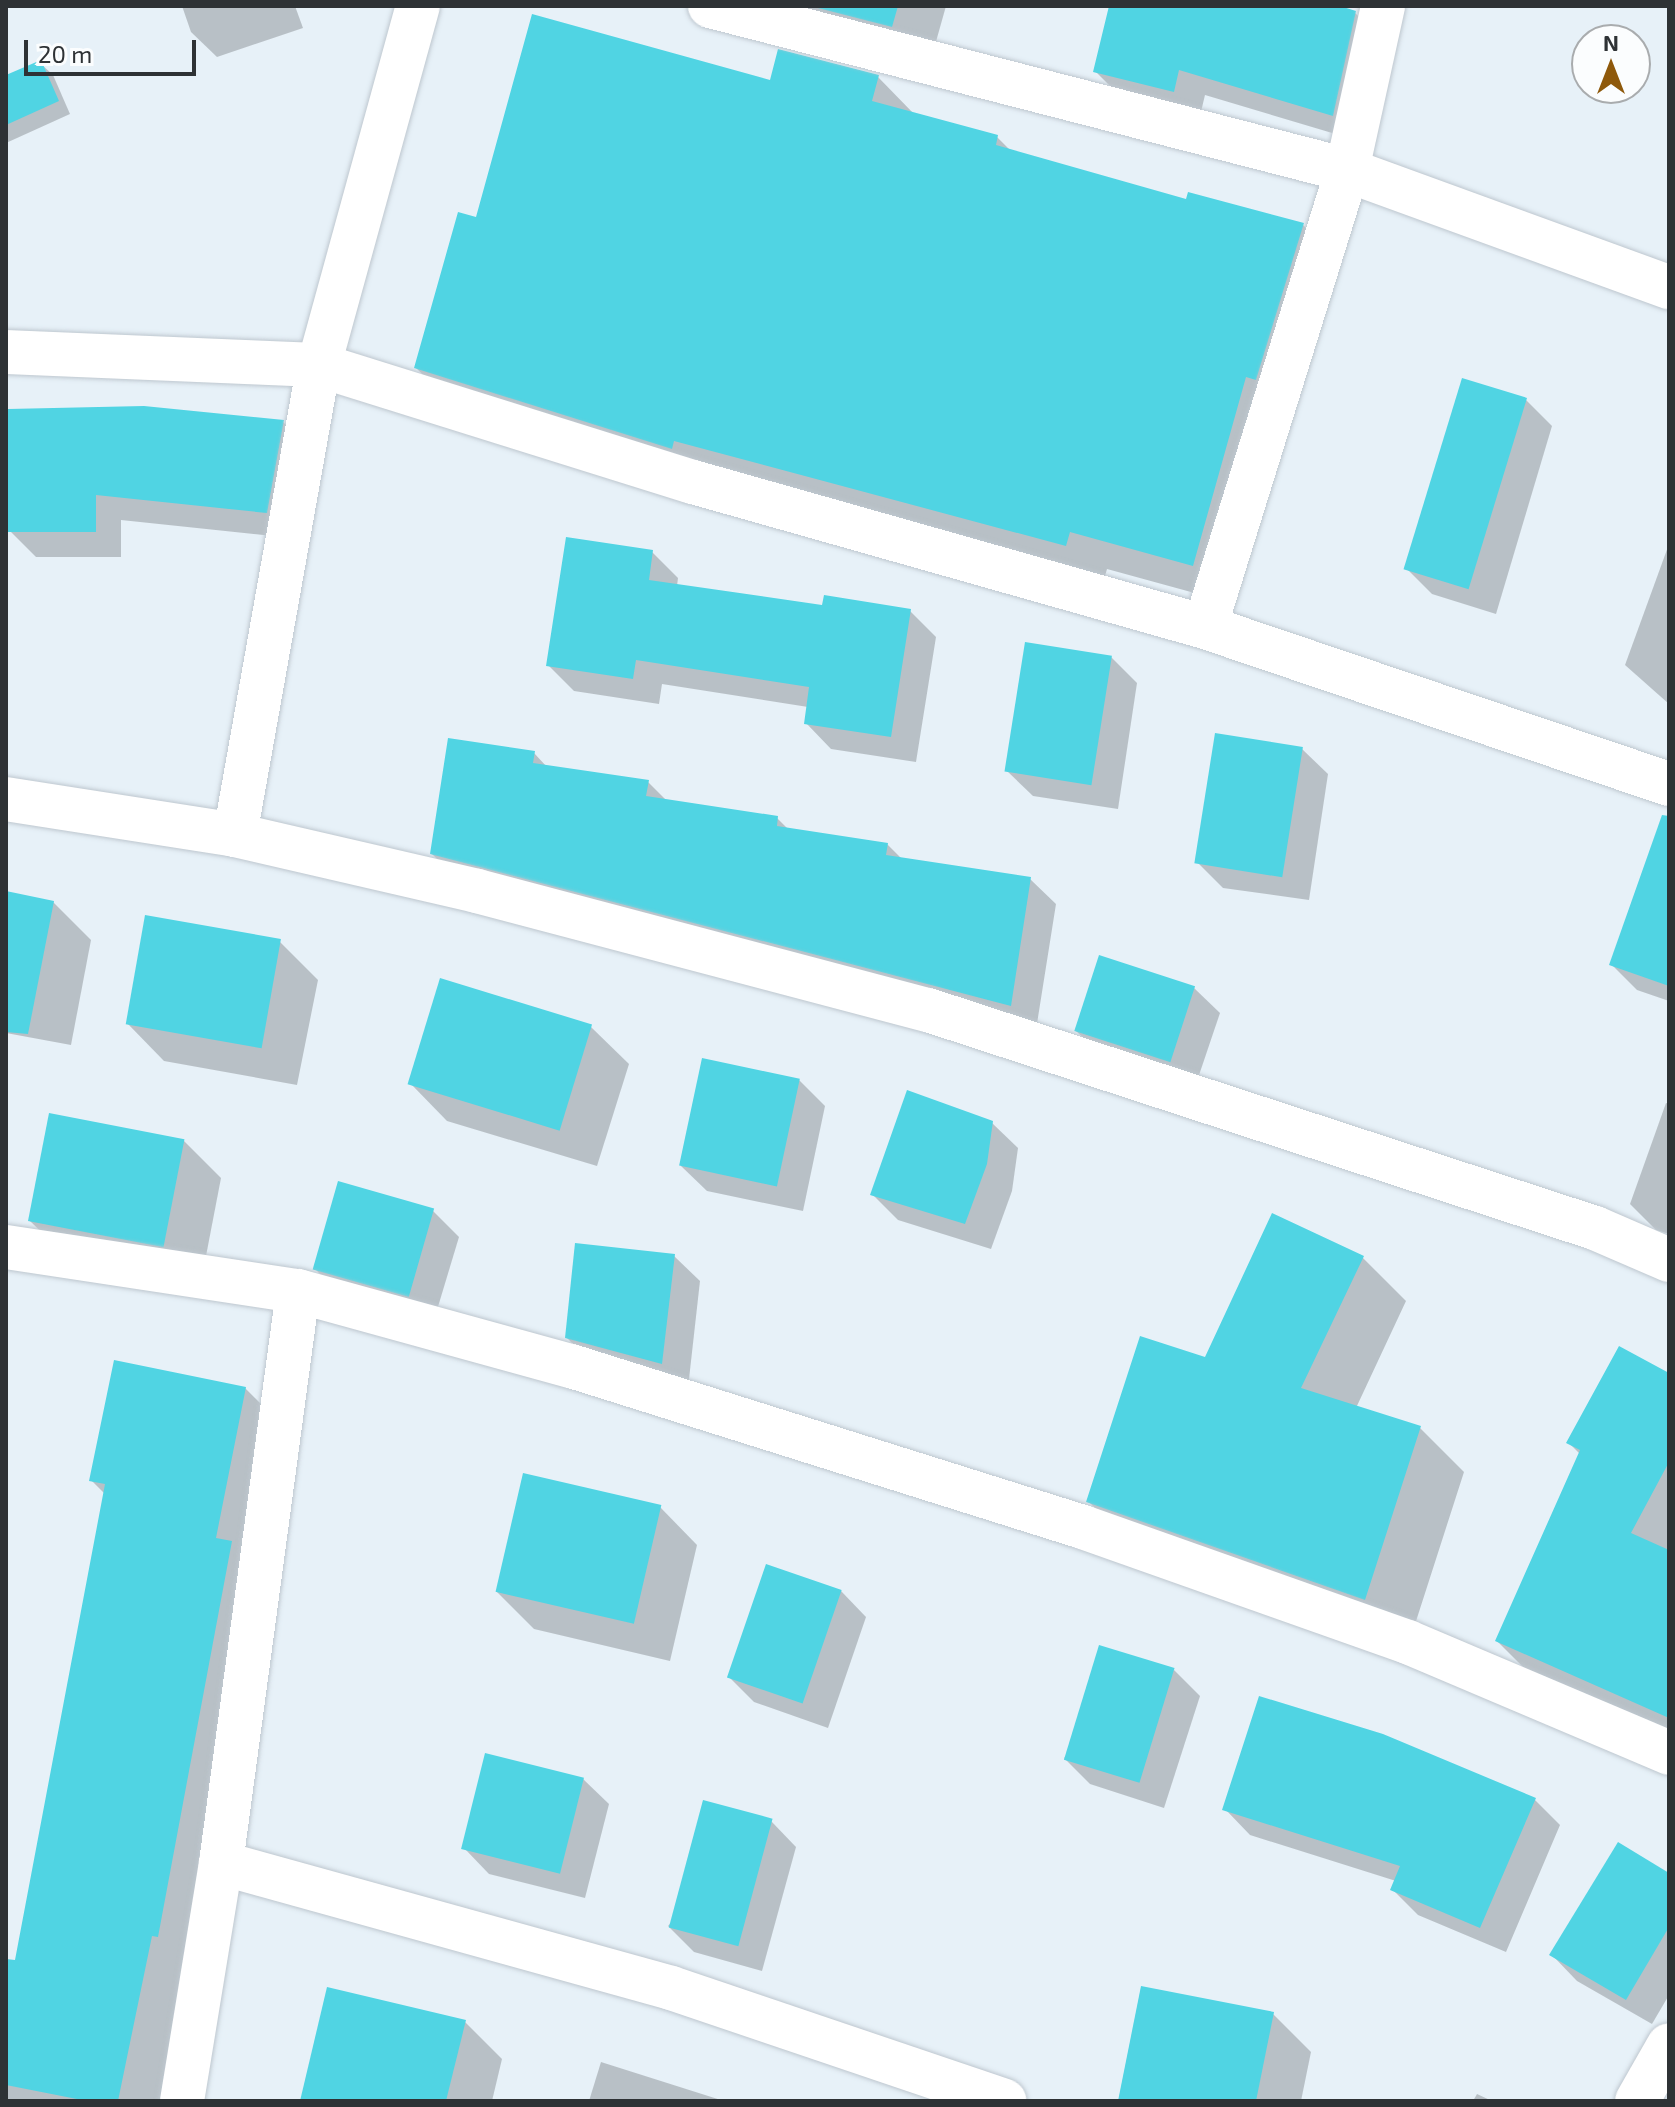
<!DOCTYPE html>
<style>
body{margin:0}
#map{position:relative;width:1675px;height:2107px;overflow:hidden;background:#e7f1f8;font-family:"Exo 2",sans-serif}
div>[style]{position:absolute}
.shadow>*{inset:0;background:#0003}
.building>*{inset:0;background:#50d4e3;transform-origin:0 0}
.roads{filter:drop-shadow(0 0 2px #bec7cf) drop-shadow(0 0 2px #bec7cf)}
.minor>*{height:44px;margin:-22px;padding:0 22px;transform-origin:22px;border-radius:22px;background:#fff}
span{translate:-50% -50%;white-space:nowrap;text-align:center;line-height:1.15;-webkit-text-stroke:7px #fbfdfe;paint-order:stroke}
.frame{position:absolute;inset:0;border:8px solid #2e3235;pointer-events:none}
.north{position:absolute;left:1571px;top:24px;width:80px;height:80px;box-sizing:border-box;background:#fbfdfe;border:2px solid #a9acae;border-radius:50%;rotate:0deg;font-size:22px;font-weight:700;line-height:32px;text-align:center;color:#2e3235}
.north::after{content:'';display:block;margin:auto;width:28px;height:36px;background:#8e590b;clip-path:polygon(50% 0,100% 100%,50% 72%,0 100%)}
.scale{position:absolute;left:24px;top:40px;width:172px;height:36px;box-sizing:border-box;border:4px solid #2e3235;border-top:0;padding-left:10px;font-size:24px;line-height:28px;white-space:nowrap;color:#2e3235;-webkit-text-stroke:6px #fbfdfe;paint-order:stroke}
</style>
<div id="map">
<div class="shadow">
<div style="clip-path:polygon(182px 6px,295px 6px,303px 28px,217px 57px,191px 32px)"></div>
<div style="clip-path:polygon(771px 6px,946px 6px,930px 63px)"></div>
<div style="clip-path:polygon(1111px 6px,1330px 6px,1355px 13px,1381px 38px,1359px 141px,1205px 95px,1200px 116px,1121px 97px,1095px 71px)"></div>
<div style="clip-path:polygon(40px 63px,53px 75px,70px 114px,6px 143px,6px 78px)"></div>
<div style="clip-path:polygon(878px 77px,915px 115px,997px 137px,1012px 152px,1187px 202px,1303px 225px,1341px 262px,1231px 603px,1107px 569px,1103px 583px,454px 405px,416px 368px,477px 220px,771px 82px)"></div>
<div style="clip-path:polygon(1526px 400px,1552px 426px,1496px 614px,1432px 594px,1407px 569px)"></div>
<div style="clip-path:polygon(10px 411px,283px 422px,309px 448px,292px 538px,121px 520px,121px 557px,36px 557px,10px 531px)"></div>
<div style="clip-path:polygon(1669px 544px,1669px 704px,1625px 665px)"></div>
<div style="clip-path:polygon(652px 552px,678px 578px,677px 586px,824px 607px,910px 611px,936px 637px,916px 762px,831px 749px,806px 723px,808px 707px,662px 684px,659px 704px,574px 691px,548px 665px)"></div>
<div style="clip-path:polygon(1111px 657px,1137px 683px,1118px 809px,1033px 796px,1007px 771px)"></div>
<div style="clip-path:polygon(1302px 749px,1328px 774px,1309px 900px,1223px 888px,1197px 862px)"></div>
<div style="clip-path:polygon(534px 753px,547px 767px,648px 782px,667px 801px,777px 818px,789px 830px,887px 844px,902px 859px,1030px 879px,1056px 904px,1036px 1030px,458px 880px,432px 854px)"></div>
<div style="clip-path:polygon(1669px 872px,1669px 1001px,1637px 990px,1612px 965px)"></div>
<div style="clip-path:polygon(6px 893px,53px 902px,91px 940px,71px 1045px,6px 1033px)"></div>
<div style="clip-path:polygon(280px 942px,318px 980px,297px 1085px,164px 1061px,127px 1023px)"></div>
<div style="clip-path:polygon(1194px 988px,1220px 1013px,1195px 1087px,1102px 1056px,1076px 1031px)"></div>
<div style="clip-path:polygon(591px 1027px,629px 1064px,597px 1166px,447px 1121px,410px 1083px)"></div>
<div style="clip-path:polygon(799px 1080px,825px 1106px,803px 1211px,707px 1191px,681px 1166px)"></div>
<div style="clip-path:polygon(1666px 1103px,1669px 1104px,1669px 1234px,1656px 1230px,1630px 1204px)"></div>
<div style="clip-path:polygon(992px 1123px,1018px 1148px,1012px 1191px,991px 1249px,898px 1220px,872px 1194px)"></div>
<div style="clip-path:polygon(184px 1141px,221px 1178px,201px 1282px,68px 1258px,30px 1221px)"></div>
<div style="clip-path:polygon(433px 1211px,459px 1237px,434px 1320px,340px 1294px,314px 1268px)"></div>
<div style="clip-path:polygon(674px 1256px,700px 1281px,688px 1388px,593px 1364px,567px 1338px)"></div>
<div style="clip-path:polygon(1362px 1257px,1406px 1301px,1356px 1408px,1420px 1428px,1464px 1472px,1409px 1643px,1132px 1545px,1088px 1501px,1206px 1360px)"></div>
<div style="clip-path:polygon(1669px 1375px,1669px 1735px,1531px 1675px,1497px 1641px,1580px 1454px,1568px 1442px)"></div>
<div style="clip-path:polygon(245px 1388px,283px 1426px,165px 2101px,6px 2101px,6px 1980px,17px 1963px,105px 1494px,91px 1480px)"></div>
<div style="clip-path:polygon(660px 1507px,697px 1545px,670px 1661px,534px 1629px,496px 1591px)"></div>
<div style="clip-path:polygon(841px 1591px,866px 1617px,828px 1728px,754px 1702px,729px 1677px)"></div>
<div style="clip-path:polygon(1174px 1670px,1200px 1696px,1164px 1808px,1090px 1784px,1064px 1758px)"></div>
<div style="clip-path:polygon(583px 1779px,609px 1804px,585px 1898px,489px 1874px,464px 1848px)"></div>
<div style="clip-path:polygon(1534px 1799px,1560px 1825px,1506px 1952px,1418px 1915px,1392px 1889px,1396px 1881px,1250px 1835px,1225px 1809px)"></div>
<div style="clip-path:polygon(771px 1821px,796px 1847px,762px 1971px,694px 1952px,668px 1926px)"></div>
<div style="clip-path:polygon(1669px 1875px,1669px 1995px,1652px 2024px,1577px 1981px,1552px 1955px)"></div>
<div style="clip-path:polygon(1273px 2014px,1311px 2052px,1301px 2101px,1120px 2101px)"></div>
<div style="clip-path:polygon(465px 2022px,502px 2059px,492px 2101px,302px 2101px)"></div>
<div style="clip-path:polygon(601px 2062px,724px 2101px,589px 2101px)"></div>
<div style="clip-path:polygon(1477px 2094px,1492px 2101px,1473px 2101px)"></div>
</div>
<div class="building">
<div style="clip-path:polygon(810px 6px,898px 6px,892px 27px)"></div>
<div style="clip-path:polygon(1109px 6px,1340px 6px,1356px 11px,1333px 116px,1179px 70px,1174px 92px,1093px 72px)"></div>
<div style="clip-path:polygon(532px 14px,770px 80px,778px 49px,879px 75px,872px 101px,998px 135px,996px 145px,1186px 199px,1188px 192px,1304px 223px,1256px 380px,1246px 377px,1193px 566px,1070px 532px,1066px 546px,674px 441px,672px 449px,414px 368px,458px 212px,476px 217px)"></div>
<div style="clip-path:polygon(41px 60px,59px 101px,6px 125px,6px 75px)"></div>
<div style="left:1462px;top:378px;width:68px;height:200px;rotate:17deg"></div>
<div style="clip-path:polygon(144px 406px,284px 420px,267px 513px,96px 495px,96px 532px,8px 532px,8px 409px)"></div>
<div style="clip-path:polygon(566px 537px,653px 550px,649px 580px,822px 605px,824px 595px,911px 609px,891px 737px,804px 724px,809px 687px,636px 660px,633px 679px,546px 666px)"></div>
<div style="left:1025px;top:642px;width:88px;height:131px;rotate:9deg"></div>
<div style="left:1215px;top:733px;width:89px;height:132px;rotate:9deg"></div>
<div style="clip-path:polygon(448px 738px,535px 751px,533px 763px,649px 780px,646px 796px,778px 816px,777px 826px,888px 843px,886px 855px,1031px 877px,1011px 1006px,430px 854px)"></div>
<div style="clip-path:polygon(1662px 815px,1669px 816px,1669px 986px,1609px 965px)"></div>
<div style="clip-path:polygon(6px 891px,54px 901px,28px 1034px,6px 1032px)"></div>
<div style="left:145px;top:915px;width:138px;height:111px;rotate:10deg"></div>
<div style="left:1099px;top:955px;width:101px;height:80px;rotate:18deg"></div>
<div style="left:440px;top:978px;width:159px;height:111px;rotate:17deg"></div>
<div style="left:702px;top:1058px;width:100px;height:110px;rotate:12deg"></div>
<div style="clip-path:polygon(907px 1090px,993px 1121px,987px 1164px,965px 1224px,870px 1195px)"></div>
<div style="left:49px;top:1113px;width:138px;height:110px;rotate:11deg"></div>
<div style="left:338px;top:1181px;width:100px;height:92px;rotate:16deg"></div>
<div style="clip-path:polygon(1272px 1213px,1364px 1256px,1301px 1388px,1421px 1426px,1365px 1600px,1086px 1502px,1140px 1336px,1205px 1357px)"></div>
<div style="clip-path:polygon(575px 1243px,675px 1254px,662px 1364px,565px 1338px)"></div>
<div style="clip-path:polygon(1619px 1346px,1669px 1373px,1669px 1462px,1631px 1533px,1669px 1550px,1669px 1718px,1495px 1641px,1580px 1450px,1566px 1443px)"></div>
<div style="clip-path:polygon(114px 1360px,246px 1387px,216px 1538px,232px 1541px,158px 1937px,152px 1936px,118px 2101px,87px 2101px,6px 2085px,6px 1959px,15px 1960px,105px 1484px,89px 1481px)"></div>
<div style="left:523px;top:1473px;width:142px;height:122px;rotate:13deg"></div>
<div style="left:766px;top:1564px;width:80px;height:120px;rotate:19deg"></div>
<div style="left:1099px;top:1645px;width:79px;height:120px;rotate:17deg"></div>
<div style="clip-path:polygon(1259px 1696px,1383px 1734px,1536px 1798px,1480px 1928px,1390px 1890px,1400px 1866px,1222px 1810px)"></div>
<div style="left:485px;top:1753px;width:102px;height:99px;rotate:14deg"></div>
<div style="left:703px;top:1800px;width:72px;height:132px;rotate:15deg"></div>
<div style="clip-path:polygon(1618px 1842px,1669px 1873px,1669px 1927px,1626px 2000px,1549px 1955px)"></div>
<div style="clip-path:polygon(1141px 1986px,1274px 2012px,1256px 2101px,1118px 2101px)"></div>
<div style="clip-path:polygon(327px 1987px,466px 2020px,446px 2101px,300px 2101px)"></div>
</div>
<div class="roads">
<div class="minor">
<div style="left:710px;top:6px;width:658px;rotate:14.44deg"></div>
<div style="left:1347px;top:170px;width:343px;rotate:20deg"></div>
<div style="left:6px;top:352px;width:313px;rotate:2.4deg"></div>
<div style="left:319px;top:365px;width:392px;rotate:17.4deg"></div>
<div style="left:693px;top:482px;width:532px;rotate:15.81deg"></div>
<div style="left:1205px;top:627px;width:490px;rotate:18.7deg"></div>
<div style="left:1205px;top:627px;width:479px;rotate:-72.7deg"></div>
<div style="left:1347px;top:170px;width:168px;rotate:-77.6deg"></div>
<div style="left:6px;top:799px;width:232px;rotate:8.9deg"></div>
<div style="left:235px;top:835px;width:248px;rotate:13deg"></div>
<div style="left:477px;top:891px;width:466px;rotate:14.8deg"></div>
<div style="left:928px;top:1010px;width:702px;rotate:18.1deg"></div>
<div style="left:1595px;top:1228px;width:81px;rotate:23.4deg"></div>
<div style="left:235px;top:835px;width:477px;rotate:-79.9deg"></div>
<div style="left:319px;top:365px;width:372px;rotate:-74.6deg"></div>
<div style="left:6px;top:1247px;width:295px;rotate:8.6deg"></div>
<div style="left:298px;top:1291px;width:283px;rotate:15.4deg"></div>
<div style="left:571px;top:1366px;width:537px;rotate:17.46deg"></div>
<div style="left:1083px;top:1527px;width:345px;rotate:19.5deg"></div>
<div style="left:1408px;top:1642px;width:284px;rotate:23deg"></div>
<div style="left:221px;top:1863px;width:467px;rotate:15.5deg"></div>
<div style="left:671px;top:1988px;width:352px;rotate:18.7deg"></div>
<div style="left:182px;top:2101px;width:241px;rotate:-80.7deg"></div>
<div style="left:221px;top:1863px;width:577px;rotate:-82.33deg"></div>
<div style="left:1637px;top:2101px;width:64px;rotate:-60.3deg"></div>
</div>
</div>
<div class="frame"></div>
<div class="north">N</div>
<div class="scale">20 m</div>
</div>
